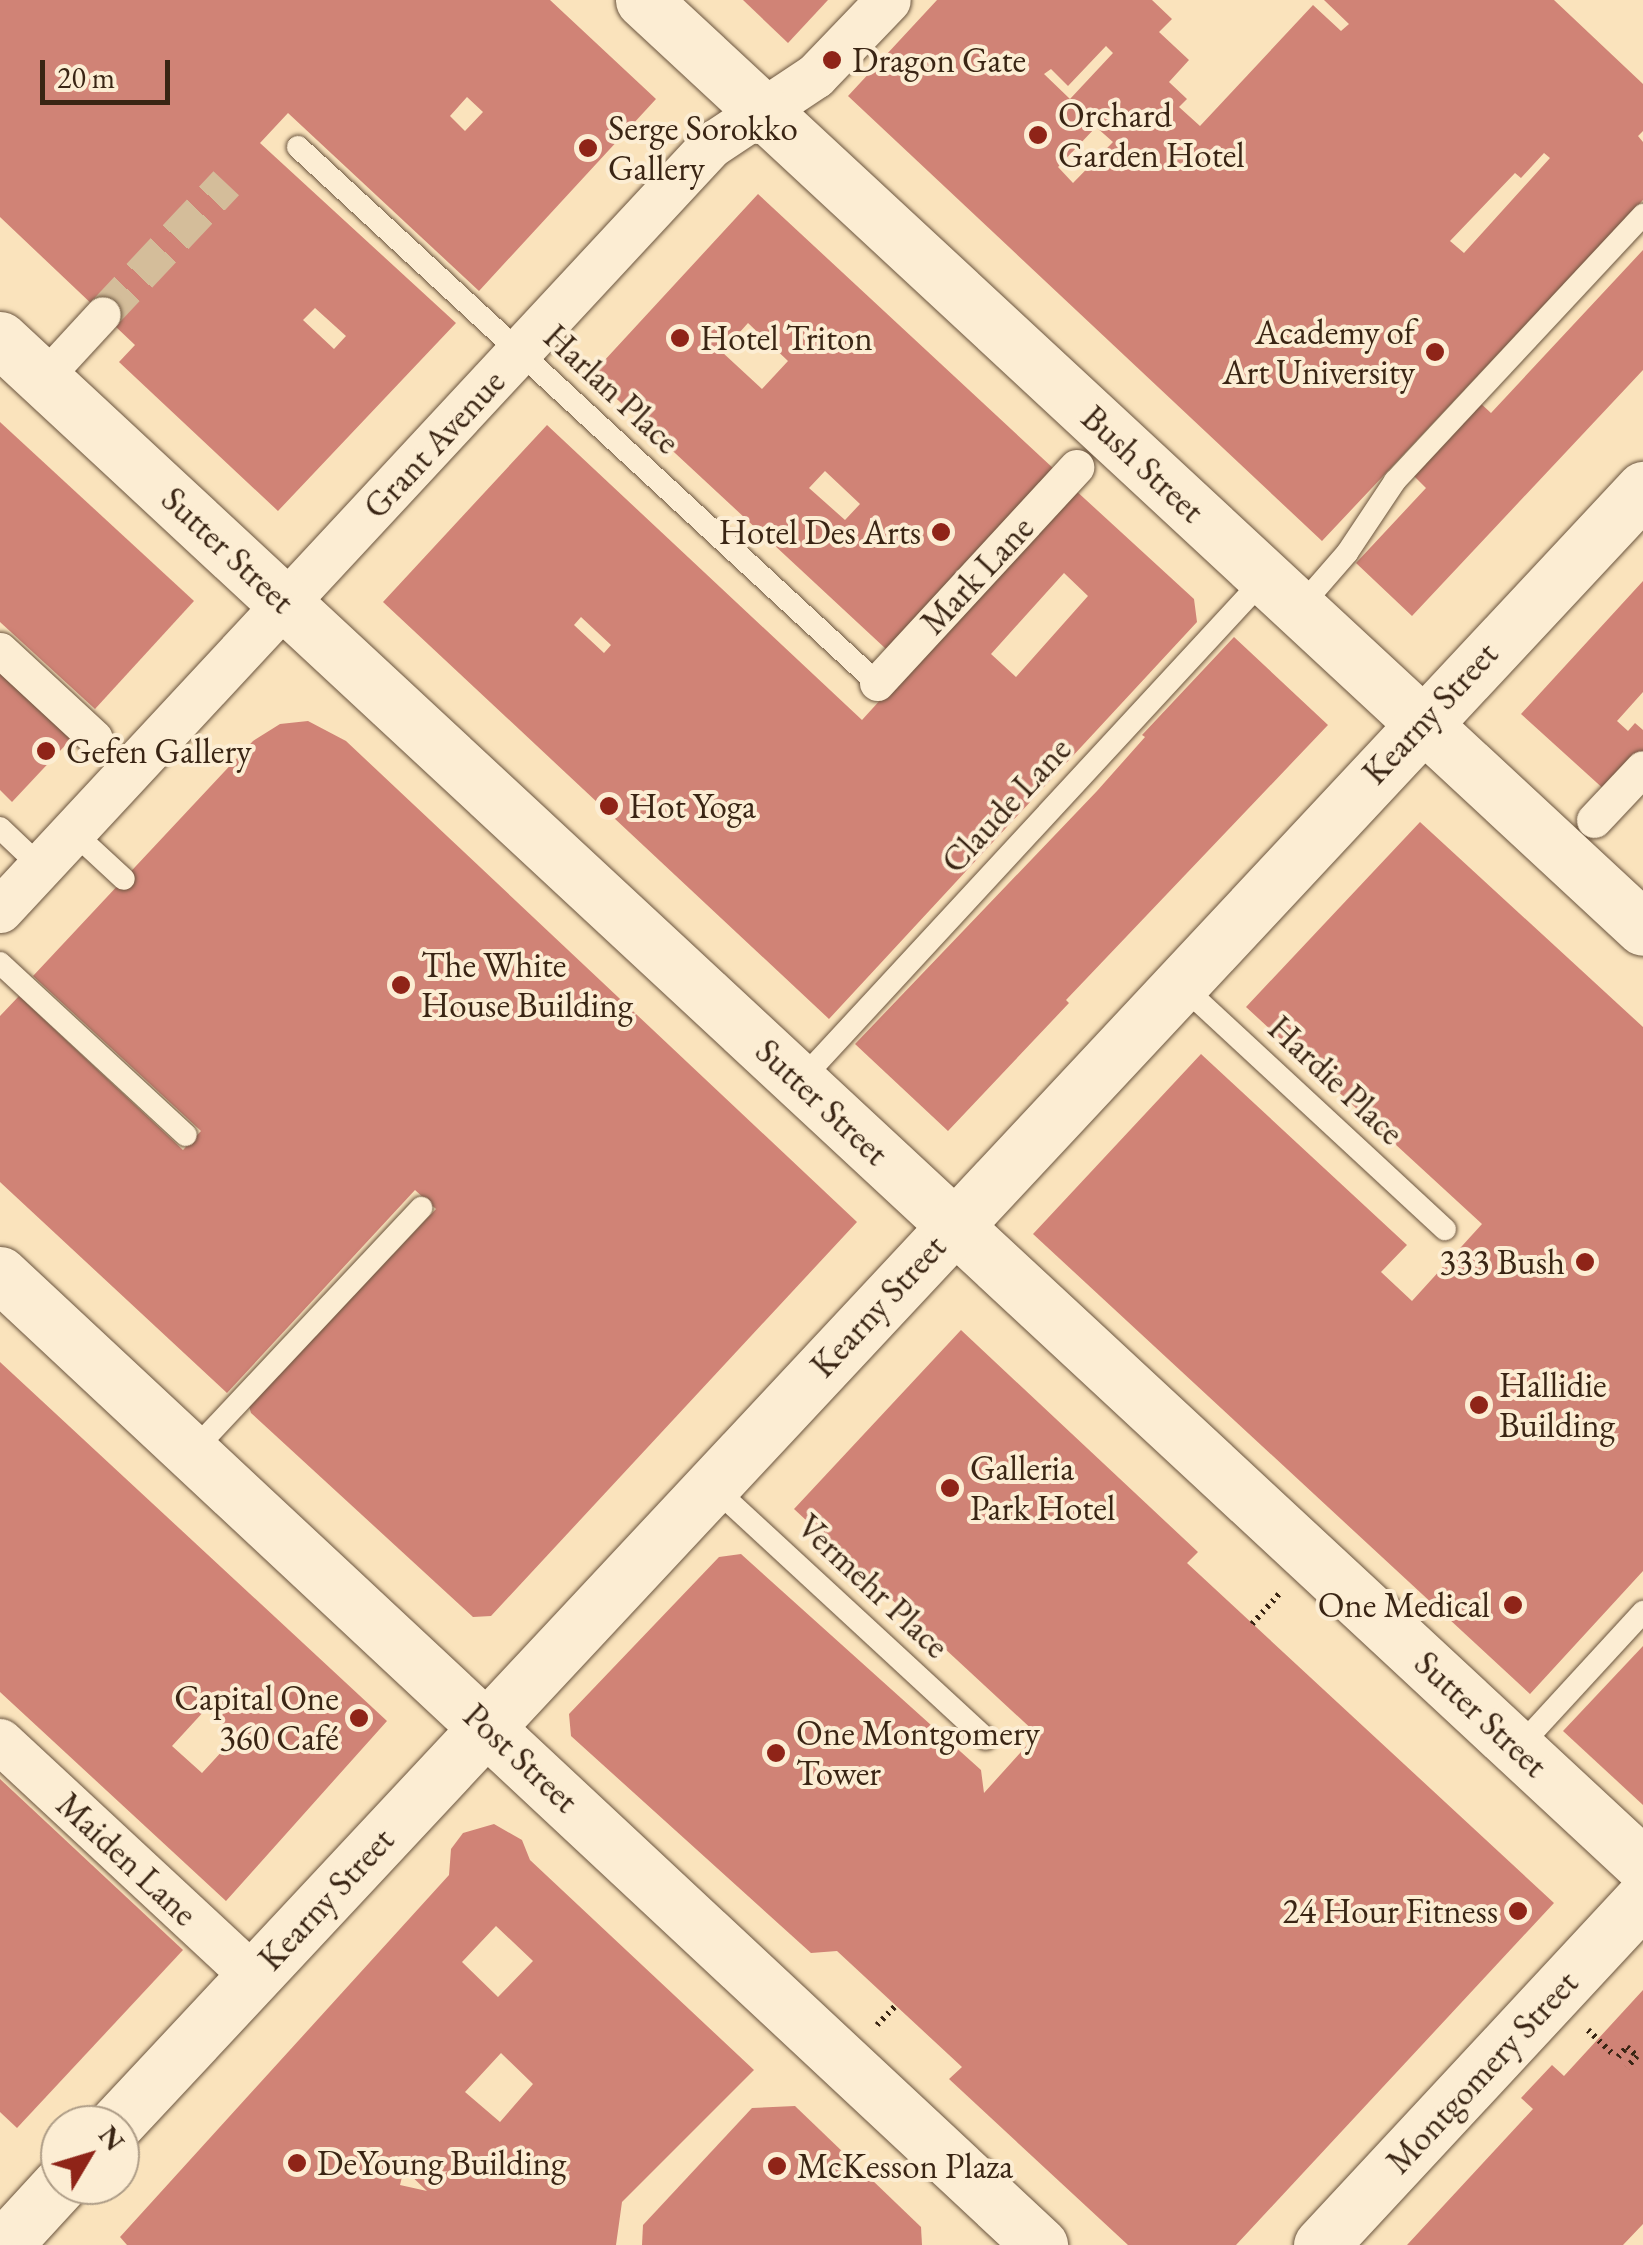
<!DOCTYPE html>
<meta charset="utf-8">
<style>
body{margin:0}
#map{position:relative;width:1643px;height:2245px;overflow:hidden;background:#fae3bc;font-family:"EB Garamond",serif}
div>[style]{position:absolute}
.building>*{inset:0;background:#d08376}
.pedestrian-tunnel>*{height:35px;margin-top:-17.5px;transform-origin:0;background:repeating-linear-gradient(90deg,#d4bd9a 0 35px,transparent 0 53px)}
.path>*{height:6px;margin-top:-3px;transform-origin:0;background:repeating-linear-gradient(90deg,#3a2514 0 2.5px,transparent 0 7.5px)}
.roads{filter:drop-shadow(0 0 2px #6a543e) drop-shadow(0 0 2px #6a543e)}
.service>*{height:22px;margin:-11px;padding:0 11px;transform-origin:11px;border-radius:11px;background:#fcedd3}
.pedestrian>*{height:35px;margin:-17.5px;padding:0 17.5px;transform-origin:17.5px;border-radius:17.5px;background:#fcedd3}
.minor>*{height:45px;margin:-22.5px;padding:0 22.5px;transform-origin:22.5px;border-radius:22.5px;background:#fcedd3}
.tertiary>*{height:55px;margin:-27.5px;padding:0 27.5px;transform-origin:27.5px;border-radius:27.5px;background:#fcedd3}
.secondary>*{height:55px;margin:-27.5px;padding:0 27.5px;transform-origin:27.5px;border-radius:27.5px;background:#fcedd3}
.dots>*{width:28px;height:28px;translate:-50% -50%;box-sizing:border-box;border:5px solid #fcedd3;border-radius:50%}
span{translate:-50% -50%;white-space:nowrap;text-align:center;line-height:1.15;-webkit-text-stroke:8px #fcedd3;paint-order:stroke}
.poi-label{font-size:35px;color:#3a2514}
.left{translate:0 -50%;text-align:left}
.right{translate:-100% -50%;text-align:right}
.street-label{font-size:35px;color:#3a2514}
.north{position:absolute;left:40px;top:2105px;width:100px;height:100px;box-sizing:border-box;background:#fcedd3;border:2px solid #ae9d87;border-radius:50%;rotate:52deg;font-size:28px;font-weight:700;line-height:40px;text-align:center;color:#3a2514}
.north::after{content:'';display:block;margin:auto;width:35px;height:45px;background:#8f2418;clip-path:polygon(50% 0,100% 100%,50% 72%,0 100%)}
.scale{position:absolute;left:40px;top:60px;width:130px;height:45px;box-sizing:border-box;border:5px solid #3a2514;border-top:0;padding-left:12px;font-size:30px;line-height:35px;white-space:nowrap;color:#3a2514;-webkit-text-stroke:8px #fcedd3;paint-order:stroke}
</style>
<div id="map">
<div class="building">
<div style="clip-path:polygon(evenodd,0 0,550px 0,656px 99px,479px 291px,288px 113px,260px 143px,456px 323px,278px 511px,119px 362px,135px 345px,0 217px,0 0,467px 97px,483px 112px,465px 131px,450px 116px,467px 97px,0 0,315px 308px,346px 336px,334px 349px,303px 320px,315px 308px)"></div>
<div style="clip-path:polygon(743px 0,828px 0,788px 43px)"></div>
<div style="clip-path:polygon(evenodd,937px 0,1152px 0,1172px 19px,1159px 32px,1189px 60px,1169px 82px,1187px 99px,1179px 107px,1200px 126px,1313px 5px,1341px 31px,1349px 24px,1324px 0,1554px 0,1643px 84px,1643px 131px,1638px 136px,1643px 142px,1643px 200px,1322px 541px,848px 96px,937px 0,1106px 46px,1113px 53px,1070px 99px,1044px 74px,1051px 69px,1068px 86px,1106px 46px,937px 0,1096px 127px,1113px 142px,1073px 183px,1058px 167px,1096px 127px,937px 0,1544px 153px,1550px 158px,1464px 253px,1450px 241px,1515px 173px,1521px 178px,1544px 153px)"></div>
<div style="clip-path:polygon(evenodd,758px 194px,1054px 469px,886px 649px,591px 375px,758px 194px,748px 323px,788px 361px,762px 389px,722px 352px,748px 323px,758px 194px,825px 471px,860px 504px,845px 520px,809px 488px,825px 471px)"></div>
<div style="clip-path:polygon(1643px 250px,1643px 370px,1412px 616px,1356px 563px,1426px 488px,1411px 473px,1478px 401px,1491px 413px)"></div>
<div style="clip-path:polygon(0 422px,194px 601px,95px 709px,0 622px)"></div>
<div style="clip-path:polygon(evenodd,547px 425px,862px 720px,1073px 488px,1194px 599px,1197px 622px,829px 1019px,383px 602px,547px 425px,1064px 573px,1088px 596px,1016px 677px,991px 654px,1064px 573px,547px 425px,581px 617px,611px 645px,604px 653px,574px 625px,581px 617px)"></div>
<div style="clip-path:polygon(1643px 581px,1643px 692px,1617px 721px,1628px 731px,1635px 723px,1643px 730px,1643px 753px,1607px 792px,1521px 714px)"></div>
<div style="clip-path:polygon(1234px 637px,1328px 725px,1066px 1000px,1069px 1003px,948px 1131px,855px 1044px,1097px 791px,1145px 737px,1142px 735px)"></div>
<div style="clip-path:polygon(0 668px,73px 737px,12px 802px,0 790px)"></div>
<div style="clip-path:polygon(308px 721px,346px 741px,857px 1222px,491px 1616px,473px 1617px,251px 1413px,249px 1406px,436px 1209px,415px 1190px,227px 1393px,0 1182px,0 1016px,19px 996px,183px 1150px,201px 1131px,33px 976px,253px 741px,280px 724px)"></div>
<div style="clip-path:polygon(1420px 822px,1643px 1027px,1643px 1571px,1530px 1694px,1033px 1234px,1201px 1054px,1407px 1245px,1381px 1272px,1412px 1301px,1482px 1224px,1246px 1007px)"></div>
<div style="clip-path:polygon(961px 1330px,1198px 1552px,1187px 1563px,1554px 1903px,1236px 2245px,1128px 2245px,949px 2079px,962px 2067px,837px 1951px,811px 1953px,571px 1736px,569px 1714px,719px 1557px,741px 1554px,981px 1770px,984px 1793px,1037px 1734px,794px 1509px)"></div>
<div style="clip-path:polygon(evenodd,0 1362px,387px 1721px,226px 1901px,0 1692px,0 1362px,206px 1709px,236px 1736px,202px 1773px,172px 1746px,206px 1709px)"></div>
<div style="clip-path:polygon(1643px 1646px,1643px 1805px,1563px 1731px)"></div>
<div style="clip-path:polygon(0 1779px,183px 1950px,17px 2128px,0 2112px)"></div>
<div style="clip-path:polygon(evenodd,494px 1824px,522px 1840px,530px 1860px,754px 2070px,622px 2202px,616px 2245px,127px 2245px,120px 2237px,449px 1875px,451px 1849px,463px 1833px,494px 1824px,496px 1926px,533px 1961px,498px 1997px,462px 1962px,496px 1926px,494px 1824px,501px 2053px,533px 2084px,500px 2122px,465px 2092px,501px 2053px,494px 1824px,404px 2169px,427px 2191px,400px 2185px,404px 2169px)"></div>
<div style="clip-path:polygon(1643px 1990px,1643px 2224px,1623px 2245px,1407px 2245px,1533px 2109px,1521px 2098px,1552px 2065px,1564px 2076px)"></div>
<div style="clip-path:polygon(795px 2106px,921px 2227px,922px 2245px,642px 2245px,643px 2225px,752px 2108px)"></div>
</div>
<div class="pedestrian-tunnel">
<div style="left:103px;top:314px;width:180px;rotate:-46.8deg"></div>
</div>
<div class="path">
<div style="left:1252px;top:1624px;width:42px;rotate:-47.9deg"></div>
<div style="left:877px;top:2025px;width:28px;rotate:-46deg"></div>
<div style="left:1588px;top:2030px;width:33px;rotate:44deg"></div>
<div style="left:1618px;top:2057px;width:13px;rotate:-48deg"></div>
<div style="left:1627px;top:2047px;width:13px;rotate:42deg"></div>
<div style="left:1637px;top:2056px;width:15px;rotate:132deg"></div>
</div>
<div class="roads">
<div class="service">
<div style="left:298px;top:147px;width:789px;rotate:42.79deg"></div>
<div style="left:1300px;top:607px;width:72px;rotate:-49deg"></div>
<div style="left:1347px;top:553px;width:87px;rotate:-56.3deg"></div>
<div style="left:1395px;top:481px;width:364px;rotate:-47deg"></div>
<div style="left:0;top:828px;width:57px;rotate:43.6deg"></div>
<div style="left:73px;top:832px;width:69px;rotate:42.7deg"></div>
<div style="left:0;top:963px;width:253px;rotate:42.8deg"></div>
<div style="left:1180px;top:984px;width:361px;rotate:42.8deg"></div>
<div style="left:800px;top:1081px;width:685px;rotate:-47.25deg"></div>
<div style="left:192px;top:1452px;width:335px;rotate:-46.8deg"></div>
<div style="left:711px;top:1485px;width:374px;rotate:42.7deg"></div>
<div style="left:1518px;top:1748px;width:185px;rotate:-47.4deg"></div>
</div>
<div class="pedestrian">
<div style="left:43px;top:379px;width:88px;rotate:-47.3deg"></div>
<div style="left:0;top:650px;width:129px;rotate:42.8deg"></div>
<div style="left:877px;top:683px;width:294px;rotate:-47.3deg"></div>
<div style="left:1594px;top:820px;width:71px;rotate:-46.7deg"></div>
</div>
<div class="minor">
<div style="left:0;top:910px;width:1044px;rotate:-47.1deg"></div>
<div style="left:711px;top:145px;width:125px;rotate:-33.6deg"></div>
<div style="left:815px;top:76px;width:105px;rotate:-46.2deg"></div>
<div style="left:0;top:1741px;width:347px;rotate:42.9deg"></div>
</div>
<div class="tertiary">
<div style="left:0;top:339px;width:2242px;rotate:42.89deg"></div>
</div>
<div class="secondary">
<div style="left:643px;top:0;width:1364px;rotate:42.86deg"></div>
<div style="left:0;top:1274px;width:1423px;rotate:43.03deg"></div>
<div style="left:115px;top:2125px;width:2239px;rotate:-46.95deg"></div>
<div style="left:4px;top:2245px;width:83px;rotate:-47.4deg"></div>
<div style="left:1321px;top:2245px;width:473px;rotate:-47.1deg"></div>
</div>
</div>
<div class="dots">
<div style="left:832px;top:60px;background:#8f2418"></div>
<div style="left:1038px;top:135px;background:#8f2418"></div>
<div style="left:588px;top:148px;background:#8f2418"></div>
<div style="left:680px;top:338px;background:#8f2418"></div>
<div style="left:1435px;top:352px;background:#8f2418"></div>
<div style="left:941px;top:532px;background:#8f2418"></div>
<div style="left:46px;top:751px;background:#8f2418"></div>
<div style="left:609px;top:806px;background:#8f2418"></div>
<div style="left:401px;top:985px;background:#8f2418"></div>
<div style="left:1585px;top:1262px;background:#8f2418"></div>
<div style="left:1479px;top:1405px;background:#8f2418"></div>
<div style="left:950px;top:1488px;background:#8f2418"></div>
<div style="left:1513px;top:1605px;background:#8f2418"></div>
<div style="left:359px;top:1718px;background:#8f2418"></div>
<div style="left:776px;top:1753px;background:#8f2418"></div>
<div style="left:1518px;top:1911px;background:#8f2418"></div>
<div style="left:297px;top:2163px;background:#8f2418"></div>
<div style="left:777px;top:2166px;background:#8f2418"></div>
</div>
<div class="poi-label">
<span class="left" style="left:852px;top:60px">Dragon Gate</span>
<span class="left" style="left:1058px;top:135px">Orchard<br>Garden Hotel</span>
<span class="left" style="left:608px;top:148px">Serge Sorokko<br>Gallery</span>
<span class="right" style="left:1415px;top:352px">Academy of<br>Art University</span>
<span class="left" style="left:700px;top:338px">Hotel Triton</span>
<span class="right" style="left:921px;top:532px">Hotel Des Arts</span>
<span class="left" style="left:66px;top:751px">Gefen Gallery</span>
<span class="left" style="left:629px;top:806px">Hot Yoga</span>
<span class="left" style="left:421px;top:985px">The White<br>House Building</span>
<span class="right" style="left:1565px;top:1262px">333 Bush</span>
<span class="left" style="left:1499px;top:1405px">Hallidie<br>Building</span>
<span class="left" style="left:970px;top:1488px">Galleria<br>Park Hotel</span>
<span class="right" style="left:1490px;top:1605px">One Medical</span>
<span class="right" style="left:339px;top:1718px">Capital One<br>360 Café</span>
<span class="left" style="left:796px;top:1753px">One Montgomery<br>Tower</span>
<span class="right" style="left:1498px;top:1911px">24 Hour Fitness</span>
<span class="left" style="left:317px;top:2163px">DeYoung Building</span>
<span class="left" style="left:797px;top:2166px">McKesson Plaza</span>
</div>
<div class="street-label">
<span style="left:612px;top:389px;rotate:43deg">Harlan Place</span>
<span style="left:434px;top:444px;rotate:-47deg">Grant Avenue</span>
<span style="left:1143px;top:464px;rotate:43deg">Bush Street</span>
<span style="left:228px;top:550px;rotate:43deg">Sutter Street</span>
<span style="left:977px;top:575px;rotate:-47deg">Mark Lane</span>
<span style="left:1430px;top:713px;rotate:-47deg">Kearny Street</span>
<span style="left:1006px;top:805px;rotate:-47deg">Claude Lane</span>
<span style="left:1336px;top:1080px;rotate:43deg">Hardie Place</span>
<span style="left:822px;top:1102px;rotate:43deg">Sutter Street</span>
<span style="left:878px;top:1306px;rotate:-47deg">Kearny Street</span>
<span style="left:873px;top:1586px;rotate:43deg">Vermehr Place</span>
<span style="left:1481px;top:1714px;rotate:43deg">Sutter Street</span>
<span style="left:521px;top:1758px;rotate:43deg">Post Street</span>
<span style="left:127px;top:1859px;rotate:43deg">Maiden Lane</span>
<span style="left:326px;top:1899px;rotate:-47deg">Kearny Street</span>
<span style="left:1482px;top:2072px;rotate:-47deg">Montgomery Street</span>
</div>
<div class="north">N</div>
<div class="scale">20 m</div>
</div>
